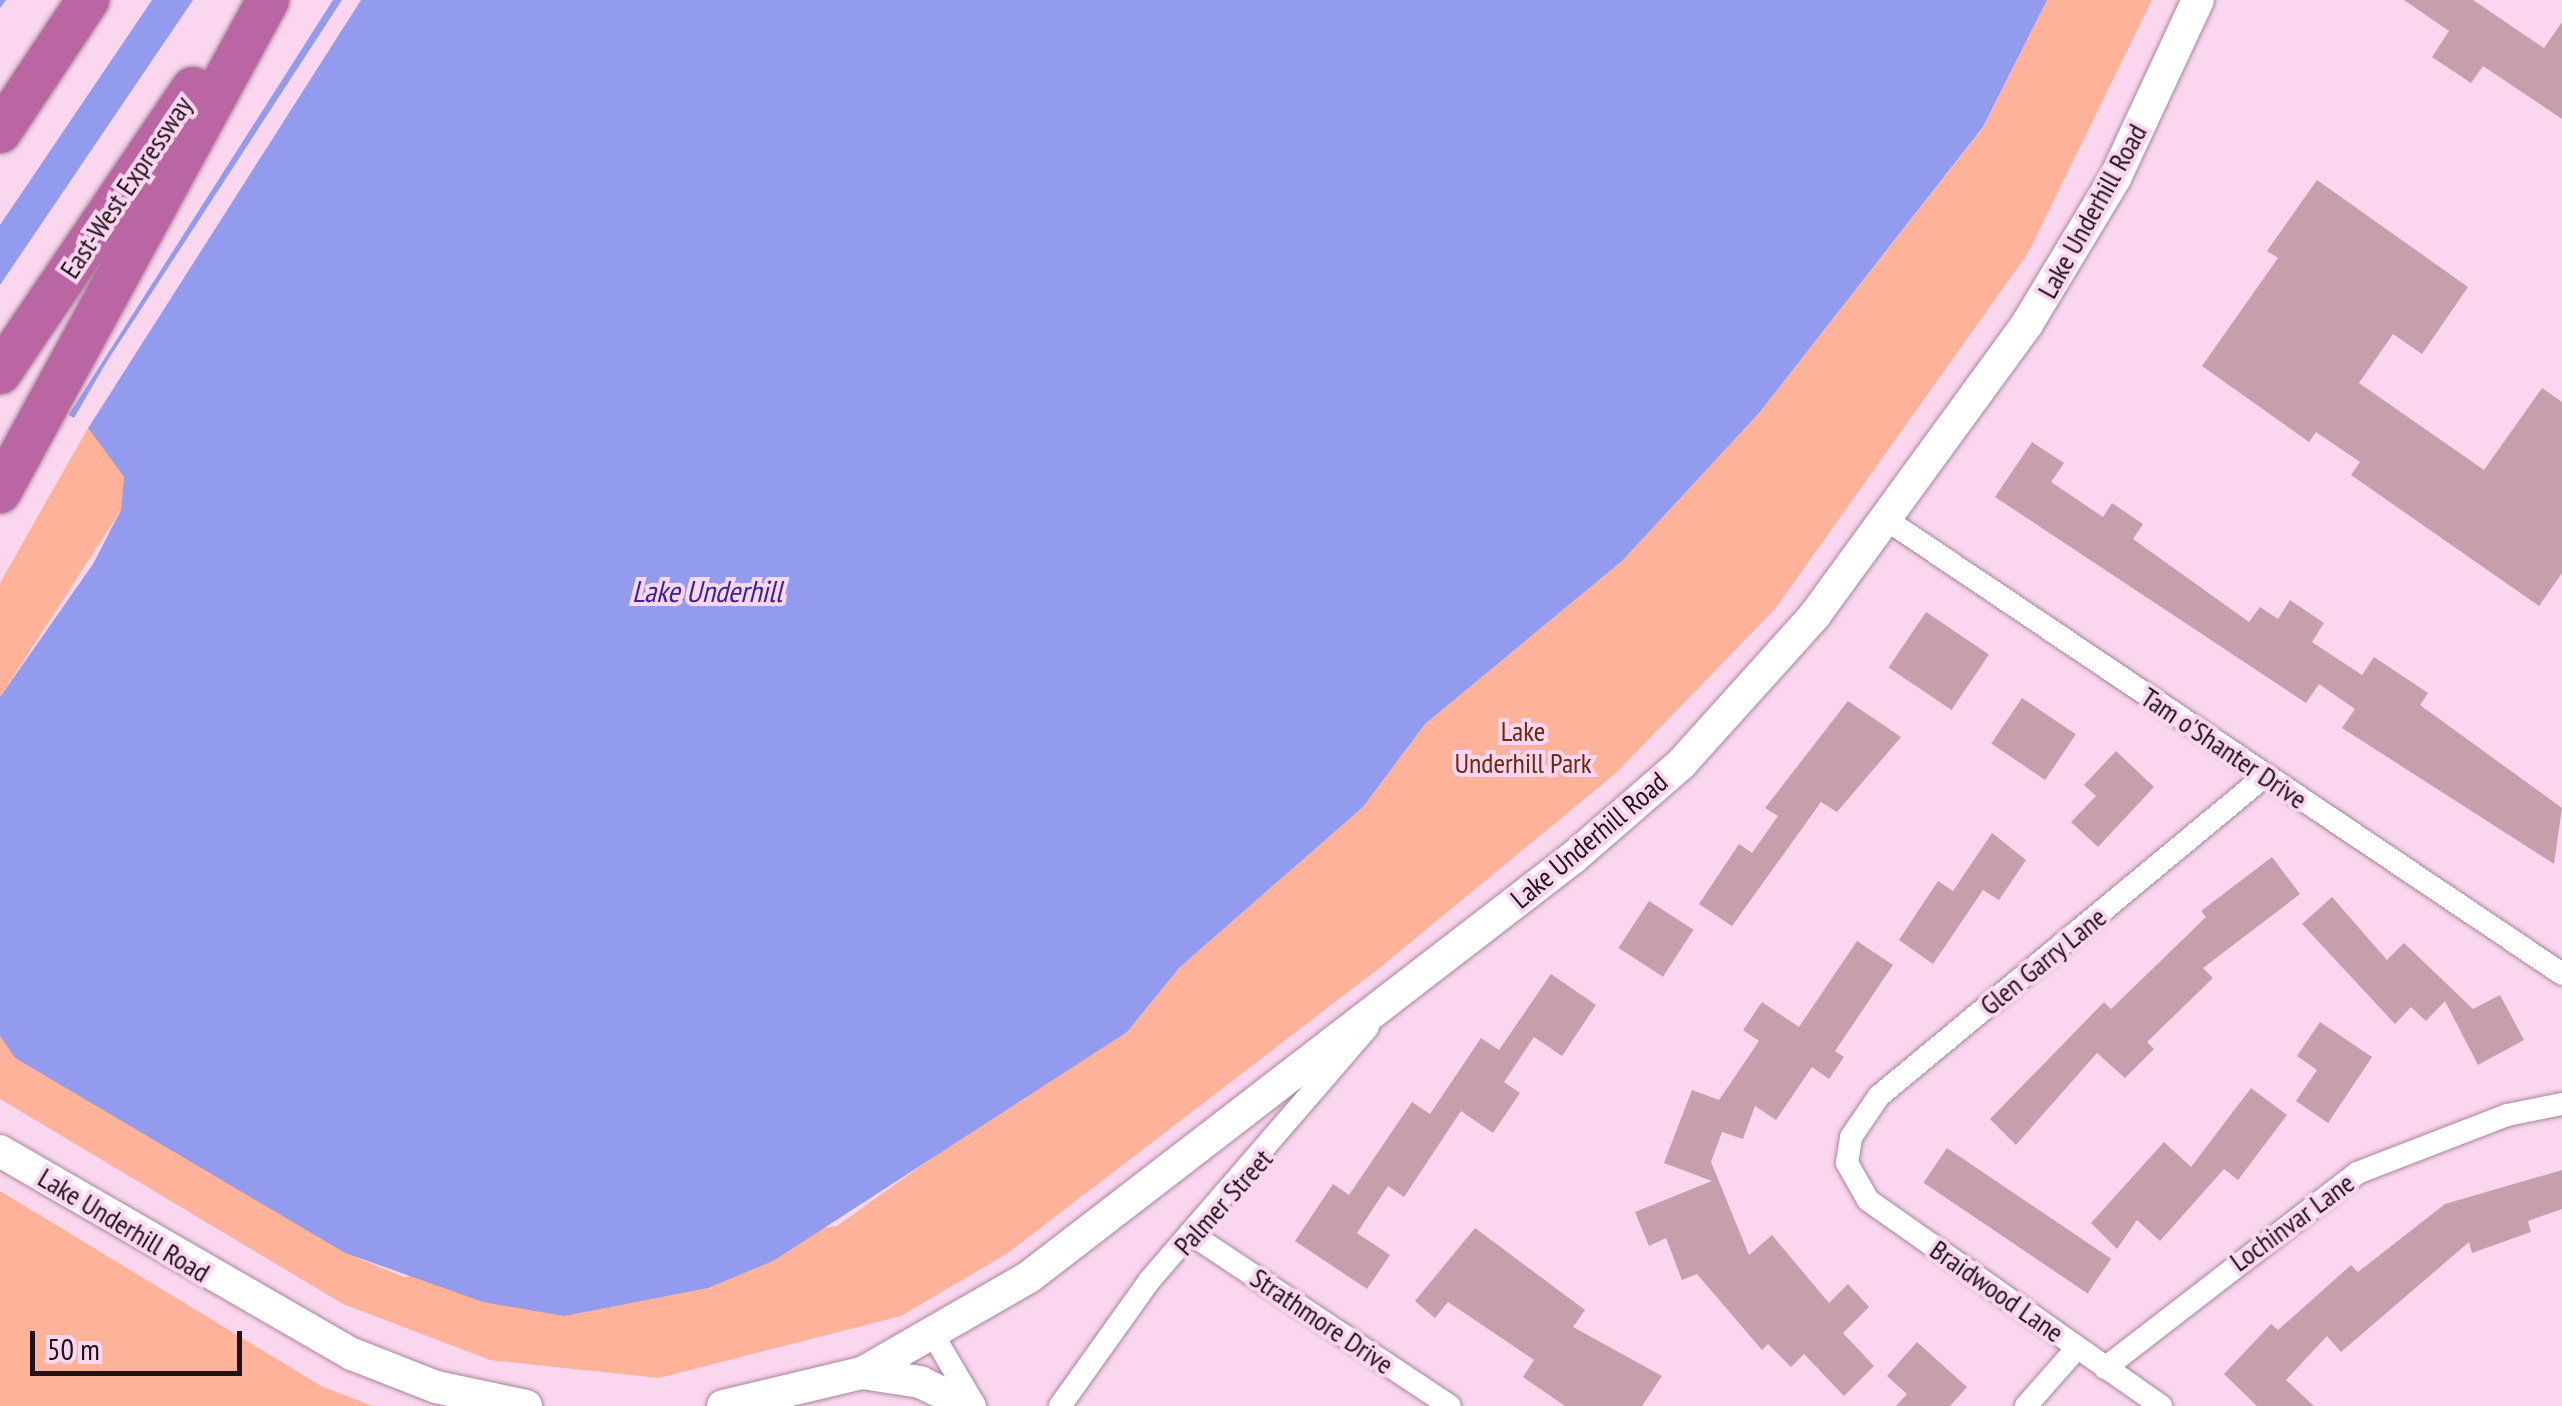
<!DOCTYPE html>
<style>
body{margin:0}
#map{position:relative;width:2562px;height:1406px;overflow:hidden;background:#fbd6ef;font-family:"PT Sans Narrow",sans-serif}
div>[style]{position:absolute}
.green>*{inset:0;background:#feb29a}
.water>*{inset:0;background:#929bed}
.pier>*{inset:0;background:#fbd6ef}
.building>*{inset:0;background:#c79eab;transform-origin:0 0}
.roads{filter:drop-shadow(0 0 2px #a8869d) drop-shadow(0 0 2px #a8869d)}
.minor>*{height:22px;margin:-11px;padding:0 11px;transform-origin:11px;border-radius:11px;background:#fff}
.secondary>*{height:32px;margin:-16px;padding:0 16px;transform-origin:16px;border-radius:16px;background:#fff}
.motorway>*{height:42px;margin:-21px;padding:0 21px;transform-origin:21px;border-radius:21px;background:#ba66a3}
span{translate:-50% -50%;white-space:nowrap;text-align:center;line-height:1.15;-webkit-text-stroke:8px #fbd6ef;paint-order:stroke}
.street-label{font-size:28px;color:#1f121b}
.park-label{font-size:28px;color:#6e260d}
.water-label{font-size:30px;color:#33259c;font-style:italic}
.scale{position:absolute;left:30px;top:1331px;width:212px;height:45px;box-sizing:border-box;border:5px solid #1f121b;border-top:0;padding-left:12px;font-size:30px;line-height:35px;white-space:nowrap;color:#1f121b;-webkit-text-stroke:8px #fbd6ef;paint-order:stroke}
</style>
<div id="map">
<div class="green">
<div style="clip-path:polygon(2047px 0,2152px 0,2028px 253px,1775px 609px,1616px 773px,1382px 966px,1008px 1253px,901px 1316px,659px 1378px,490px 1360px,343px 1304px,0 1099px,0 1036px,15px 1058px,345px 1253px,404px 1277px,837px 1226px,1059px 1067px,1127px 1032px,1180px 967px,1363px 807px,1425px 724px,1622px 561px,1759px 413px,1983px 128px)"></div>
<div style="clip-path:polygon(88px 428px,124px 477px,121px 510px,0 697px,0 583px)"></div>
<div style="clip-path:polygon(0 1191px,321px 1386px,372px 1406px,0 1406px)"></div>
</div>
<div class="water">
<div style="clip-path:polygon(0 0,2047px 0,1983px 127px,1759px 413px,1622px 561px,1425px 724px,1363px 807px,1180px 967px,1127px 1032px,773px 1261px,708px 1288px,564px 1316px,483px 1302px,345px 1253px,15px 1058px,0 1036px,0 697px,93px 564px,121px 510px,124px 477px,88px 428px,0 367px)"></div>
</div>
<div class="pier">
<div style="clip-path:polygon(6px 0,152px 0,0 225px,0 8px)"></div>
<div style="clip-path:polygon(193px 0,333px 0,66px 419px,0 373px,0 285px)"></div>
<div style="clip-path:polygon(342px 0,361px 0,85px 433px,71px 423px,106px 363px)"></div>
</div>
<div class="building">
<div style="clip-path:polygon(2404px 0,2473px 0,2544px 48px,2562px 22px,2562px 119px,2483px 66px,2471px 83px,2432px 57px,2449px 31px)"></div>
<div style="clip-path:polygon(2317px 180px,2468px 287px,2422px 354px,2393px 334px,2359px 383px,2484px 470px,2542px 388px,2562px 402px,2562px 573px,2539px 606px,2351px 475px,2360px 462px,2316px 432px,2309px 442px,2202px 366px,2278px 258px,2267px 251px)"></div>
<div style="clip-path:polygon(2032px 442px,2064px 463px,2051px 482px,2103px 517px,2112px 503px,2143px 524px,2133px 539px,2249px 622px,2260px 607px,2278px 619px,2290px 600px,2324px 623px,2312px 642px,2362px 675px,2374px 657px,2428px 693px,2420px 705px,2562px 808px,2554px 864px,2342px 728px,2355px 709px,2319px 684px,2306px 703px,1995px 497px)"></div>
<div style="left:1926px;top:612px;width:76px;height:67px;rotate:34deg"></div>
<div style="left:2022px;top:698px;width:65px;height:55px;rotate:34deg"></div>
<div style="clip-path:polygon(1848px 701px,1901px 737px,1837px 812px,1821px 802px,1732px 926px,1699px 904px,1739px 844px,1752px 853px,1778px 816px,1765px 808px)"></div>
<div style="clip-path:polygon(2116px 751px,2154px 787px,2098px 847px,2071px 822px,2096px 796px,2084px 785px)"></div>
<div style="clip-path:polygon(1992px 833px,2026px 860px,1999px 900px,1983px 890px,1933px 964px,1899px 940px,1938px 881px,1953px 891px)"></div>
<div style="clip-path:polygon(2272px 857px,2300px 894px,2203px 968px,2213px 978px,2147px 1042px,2154px 1049px,2125px 1078px,2097px 1053px,2016px 1145px,1990px 1119px,2104px 1002px,2111px 1009px,2206px 917px,2201px 911px)"></div>
<div style="clip-path:polygon(2332px 897px,2387px 960px,2404px 943px,2473px 1009px,2500px 995px,2524px 1040px,2478px 1065px,2445px 1001px,2426px 1021px,2411px 1007px,2395px 1024px,2302px 924px)"></div>
<div style="left:1649px;top:901px;width:53px;height:56px;rotate:33deg"></div>
<div style="clip-path:polygon(1857px 941px,1893px 965px,1835px 1051px,1844px 1057px,1829px 1079px,1812px 1067px,1776px 1120px,1755px 1106px,1743px 1139px,1722px 1132px,1711px 1162px,1749px 1255px,1772px 1235px,1829px 1303px,1848px 1284px,1869px 1307px,1843px 1333px,1874px 1366px,1844px 1396px,1804px 1354px,1791px 1367px,1768px 1344px,1762px 1350px,1697px 1274px,1682px 1280px,1666px 1238px,1649px 1246px,1635px 1212px,1712px 1181px,1664px 1163px,1692px 1090px,1719px 1100px,1759px 1041px,1743px 1030px,1762px 1002px,1799px 1027px)"></div>
<div style="clip-path:polygon(1551px 974px,1596px 1005px,1562px 1056px,1534px 1037px,1504px 1082px,1520px 1093px,1493px 1133px,1461px 1111px,1404px 1197px,1388px 1186px,1357px 1233px,1390px 1255px,1367px 1289px,1295px 1241px,1333px 1184px,1349px 1195px,1412px 1102px,1430px 1114px,1481px 1038px,1499px 1050px)"></div>
<div style="clip-path:polygon(2320px 1022px,2372px 1057px,2328px 1123px,2296px 1101px,2317px 1070px,2297px 1056px)"></div>
<div style="clip-path:polygon(2251px 1088px,2287px 1115px,2238px 1180px,2224px 1169px,2160px 1241px,2137px 1220px,2117px 1249px,2091px 1223px,2164px 1142px,2191px 1167px)"></div>
<div style="left:1947px;top:1148px;width:198px;height:42px;rotate:34deg"></div>
<div style="clip-path:polygon(2562px 1170px,2562px 1209px,2528px 1221px,2531px 1232px,2472px 1253px,2469px 1242px,2341px 1352px,2327px 1336px,2286px 1380px,2314px 1406px,2257px 1406px,2224px 1374px,2271px 1324px,2278px 1330px,2351px 1265px,2358px 1272px,2445px 1204px)"></div>
<div style="clip-path:polygon(1475px 1228px,1585px 1310px,1573px 1327px,1662px 1376px,1642px 1406px,1565px 1406px,1523px 1377px,1534px 1360px,1448px 1302px,1435px 1318px,1415px 1301px)"></div>
<div style="clip-path:polygon(1917px 1342px,1967px 1387px,1950px 1406px,1896px 1406px,1907px 1394px,1887px 1376px)"></div>
</div>
<div class="roads">
<div class="minor">
<div style="left:1887px;top:520px;width:813px;rotate:33.92deg"></div>
<div style="left:1194px;top:1236px;width:307px;rotate:33.6deg"></div>
<div style="left:935px;top:1338px;width:79px;rotate:59.5deg"></div>
<div style="left:2105px;top:1368px;width:319px;rotate:-37.7deg"></div>
<div style="left:2357px;top:1173px;width:161px;rotate:-21.1deg"></div>
<div style="left:2507px;top:1115px;width:56px;rotate:-11.3deg"></div>
<div style="left:1060px;top:1406px;width:153px;rotate:-54.5deg"></div>
<div style="left:1149px;top:1281px;width:335px;rotate:-49.2deg"></div>
<div style="left:2026px;top:1406px;width:77px;rotate:-48.7deg"></div>
<div style="left:2161px;top:1406px;width:358px;rotate:-144.9deg"></div>
<div style="left:1868px;top:1200px;width:43px;rotate:-119.6deg"></div>
<div style="left:1847px;top:1163px;width:26px;rotate:-81deg"></div>
<div style="left:1851px;top:1137px;width:50px;rotate:-55.7deg"></div>
<div style="left:1879px;top:1096px;width:501px;rotate:-39.66deg"></div>
</div>
<div class="secondary">
<div style="left:0;top:1151px;width:406px;rotate:30deg"></div>
<div style="left:352px;top:1354px;width:90px;rotate:21.4deg"></div>
<div style="left:436px;top:1387px;width:92px;rotate:11.9deg"></div>
<div style="left:862px;top:1373px;width:59px;rotate:8.8deg"></div>
<div style="left:920px;top:1382px;width:55px;rotate:26.1deg"></div>
<div style="left:723px;top:1406px;width:143px;rotate:-13.4deg"></div>
<div style="left:862px;top:1373px;width:193px;rotate:-29.9deg"></div>
<div style="left:1029px;top:1277px;width:688px;rotate:-37.62deg"></div>
<div style="left:1574px;top:857px;width:142px;rotate:-41deg"></div>
<div style="left:1681px;top:764px;width:200px;rotate:-48deg"></div>
<div style="left:1815px;top:615px;width:360px;rotate:-53.9deg"></div>
<div style="left:2027px;top:324px;width:170px;rotate:-58.9deg"></div>
<div style="left:2115px;top:178px;width:196px;rotate:-65deg"></div>
</div>
<div class="motorway">
<div style="left:0;top:132px;width:159px;rotate:-56.3deg"></div>
<div style="left:0;top:373px;width:344px;rotate:-55.9deg"></div>
<div style="left:0;top:492px;width:560px;rotate:-61.42deg"></div>
</div>
</div>
<div class="street-label">
<span style="left:126px;top:187px;rotate:-56deg">East-West Expressway</span>
<span style="left:2092px;top:211px;rotate:-61deg">Lake Underhill Road</span>
<span style="left:2224px;top:748px;rotate:34deg">Tam o'Shanter Drive</span>
<span style="left:1589px;top:840px;rotate:-40deg">Lake Underhill Road</span>
<span style="left:2043px;top:961px;rotate:-39deg">Glen Garry Lane</span>
<span style="left:1223px;top:1202px;rotate:-48deg">Palmer Street</span>
<span style="left:2292px;top:1222px;rotate:-36deg">Lochinvar Lane</span>
<span style="left:124px;top:1225px;rotate:31deg">Lake Underhill Road</span>
<span style="left:1997px;top:1291px;rotate:35deg">Braidwood Lane</span>
<span style="left:1322px;top:1321px;rotate:34deg">Strathmore Drive</span>
</div>
<div class="park-label">
<span style="left:1523px;top:747px">Lake<br>Underhill Park</span>
</div>
<div class="water-label">
<span style="left:707px;top:591px">Lake Underhill</span>
</div>
<div class="scale">50 m</div>
</div>
